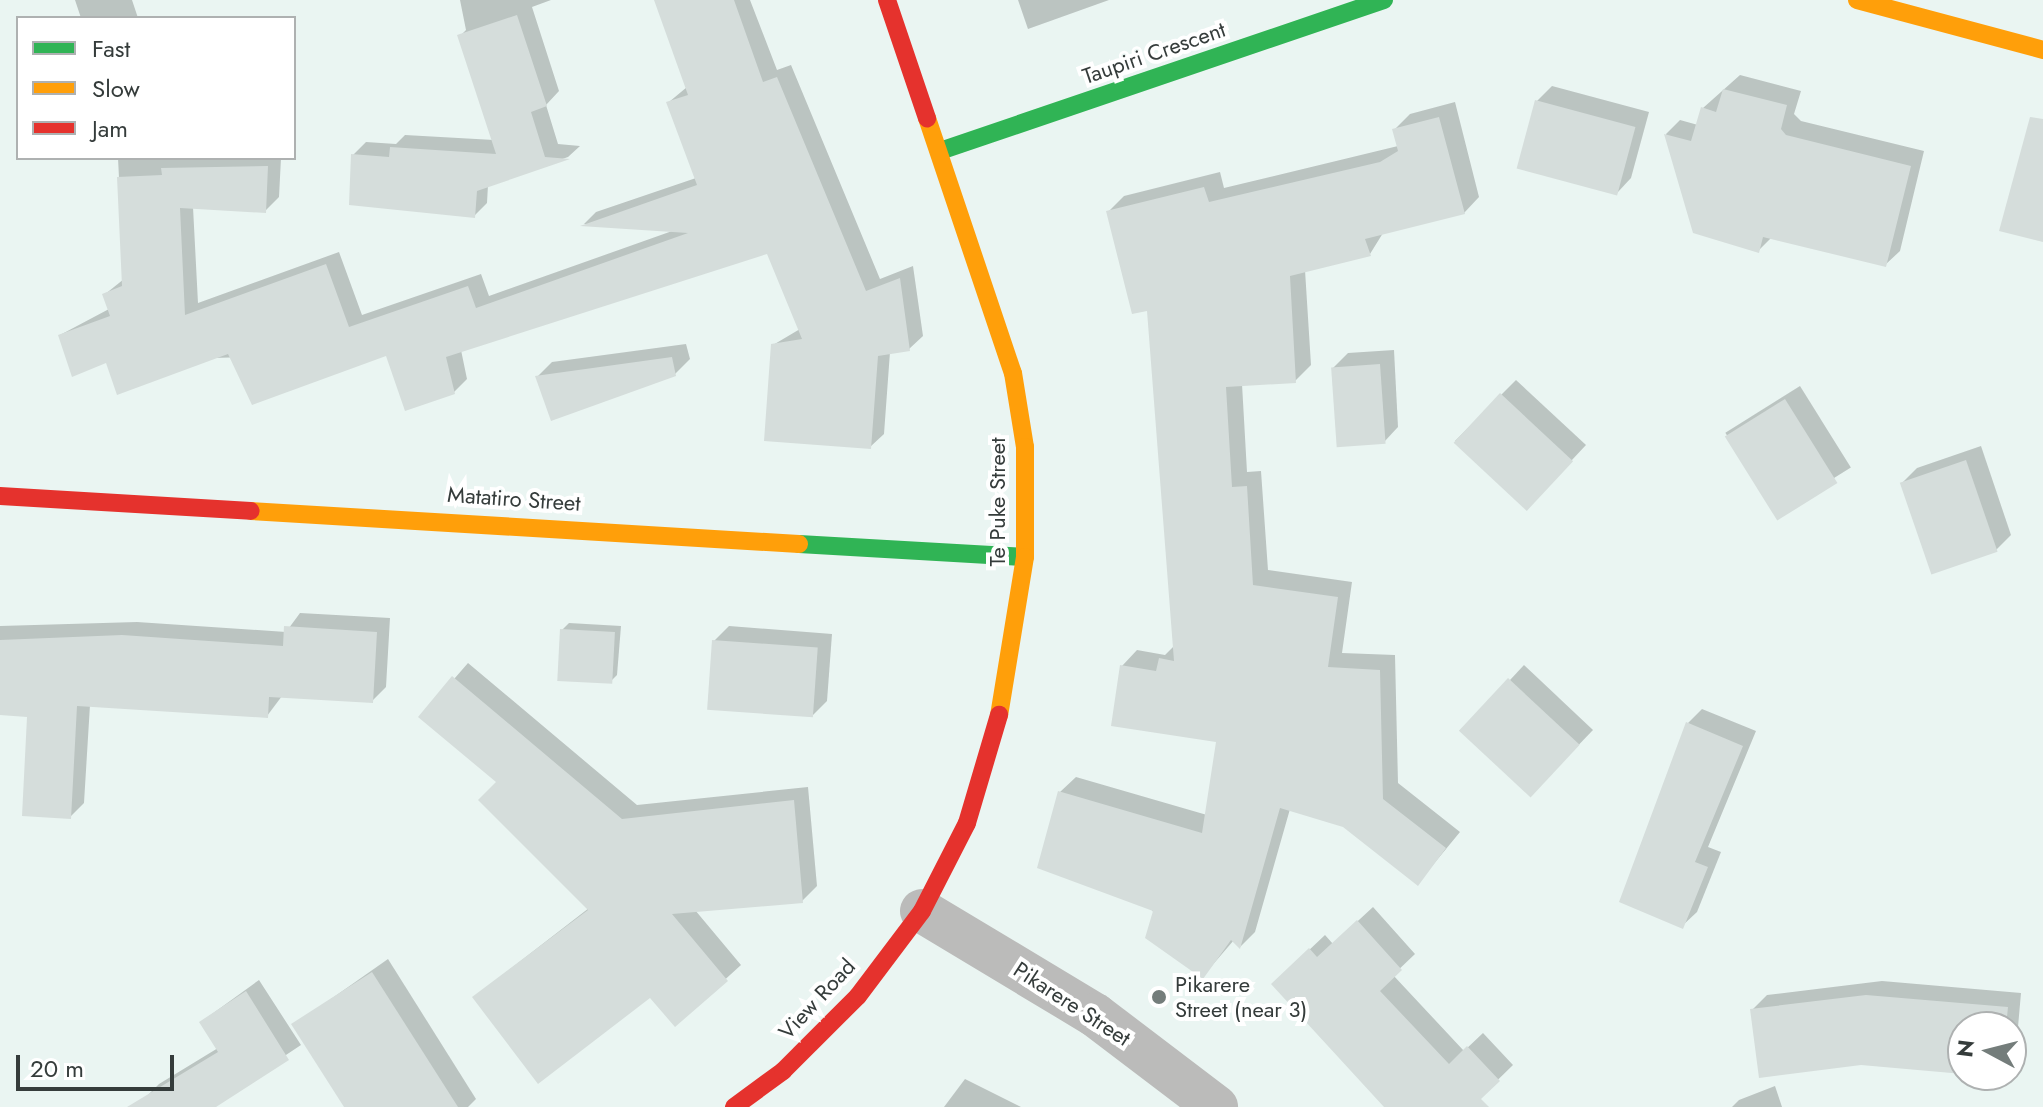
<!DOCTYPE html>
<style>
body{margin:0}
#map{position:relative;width:2043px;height:1107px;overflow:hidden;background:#eaf5f2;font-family:Jost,sans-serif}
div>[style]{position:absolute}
.shadow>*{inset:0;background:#0003;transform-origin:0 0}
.building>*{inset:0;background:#d5dddb;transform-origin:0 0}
.street>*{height:44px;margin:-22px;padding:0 22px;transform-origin:22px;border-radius:22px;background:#bbbbba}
.fast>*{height:18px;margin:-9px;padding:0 9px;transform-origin:9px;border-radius:9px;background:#30b455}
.slow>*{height:18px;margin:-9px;padding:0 9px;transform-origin:9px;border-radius:9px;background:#ff9f0a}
.jam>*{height:18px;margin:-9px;padding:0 9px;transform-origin:9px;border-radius:9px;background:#e5322d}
.dots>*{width:22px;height:22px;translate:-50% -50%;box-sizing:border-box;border:4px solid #fff;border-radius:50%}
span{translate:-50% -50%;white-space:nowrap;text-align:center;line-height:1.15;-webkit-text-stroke:8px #fff;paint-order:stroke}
.street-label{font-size:22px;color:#353c3b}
.poi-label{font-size:22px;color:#353c3b}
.left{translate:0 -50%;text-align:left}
.legend{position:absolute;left:16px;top:16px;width:280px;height:144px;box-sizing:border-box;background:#fff;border:2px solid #aeb1b1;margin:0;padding:10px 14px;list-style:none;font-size:24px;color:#353c3b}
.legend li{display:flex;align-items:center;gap:16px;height:40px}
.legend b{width:40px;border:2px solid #aeb1b1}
.north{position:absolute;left:1947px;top:1011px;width:80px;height:80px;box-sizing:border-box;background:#fff;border:2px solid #aeb1b1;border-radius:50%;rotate:277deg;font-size:22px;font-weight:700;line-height:32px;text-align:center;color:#353c3b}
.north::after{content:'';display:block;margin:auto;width:28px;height:36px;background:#747d7b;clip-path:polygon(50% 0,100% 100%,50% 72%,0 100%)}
.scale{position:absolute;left:16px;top:1055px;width:158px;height:36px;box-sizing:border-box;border:4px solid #353c3b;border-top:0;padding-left:10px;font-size:24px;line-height:28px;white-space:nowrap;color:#353c3b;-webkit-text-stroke:6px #fff;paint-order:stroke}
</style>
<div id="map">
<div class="shadow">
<div style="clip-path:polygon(75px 0,132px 0,138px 18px,81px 18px)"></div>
<div style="clip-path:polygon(460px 0,551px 0,532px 7px,559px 91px,546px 105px,558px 144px,580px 146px,568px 157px,488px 185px,487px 203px,474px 216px,353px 155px,366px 142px,396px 144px,405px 135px,494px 140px,460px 36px,466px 30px)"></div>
<div style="clip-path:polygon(656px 0,750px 0,777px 70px,791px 65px,880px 279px,913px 266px,923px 336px,909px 349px,890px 352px,884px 434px,870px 447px,773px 345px,800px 329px,768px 252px,461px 350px,467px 379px,454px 392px,387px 353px,107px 361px,60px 335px,109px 309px,104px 295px,124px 279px,118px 158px,281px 158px,279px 197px,265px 211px,193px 207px,198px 303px,339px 252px,362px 315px,481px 274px,489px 296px,675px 230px,584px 224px,596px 212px,696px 178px,669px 102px,687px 87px)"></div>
<div style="clip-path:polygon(1018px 0,1109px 0,1028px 29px)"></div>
<div style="clip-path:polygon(1740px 75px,1801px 91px,1794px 114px,1801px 121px,1924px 151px,1900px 251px,1885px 265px,1772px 237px,1758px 251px,1695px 232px,1666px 134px,1680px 120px,1698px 125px,1703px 108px)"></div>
<div style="clip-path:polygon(1552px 86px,1649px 112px,1631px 178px,1617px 193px,1537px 101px)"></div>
<div style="clip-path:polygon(1455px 102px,1479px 197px,1464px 213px,1383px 233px,1370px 254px,1305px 270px,1311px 365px,1295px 381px,1242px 384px,1247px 472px,1261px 471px,1268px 570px,1352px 582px,1342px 653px,1395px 655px,1398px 783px,1460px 832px,1418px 883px,1344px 825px,1290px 809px,1255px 932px,1240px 947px,1234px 940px,1203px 976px,1060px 792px,1076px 777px,1207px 815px,1218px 741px,1122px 666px,1137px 650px,1165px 655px,1175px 645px,1149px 308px,1108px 212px,1124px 196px,1220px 172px,1224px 188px,1398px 146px,1395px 129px,1410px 114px)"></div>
<div style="clip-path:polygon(686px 344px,690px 359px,675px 374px,537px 377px,552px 362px)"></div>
<div style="clip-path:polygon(1394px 350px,1398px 427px,1384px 442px,1333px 368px,1348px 353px)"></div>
<div style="clip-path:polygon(1516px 380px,1586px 445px,1541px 493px,1455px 441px)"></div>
<div style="left:1800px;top:386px;width:96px;height:88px;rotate:58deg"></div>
<div style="clip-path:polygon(1981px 446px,2011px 535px,1996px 550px,1902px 483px,1917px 468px)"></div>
<div style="clip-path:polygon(300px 613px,390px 618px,386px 687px,372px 701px,282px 696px,267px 716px,90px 705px,84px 803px,70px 817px,30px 715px,0 713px,0 626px,137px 622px,286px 632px)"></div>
<div style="clip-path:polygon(569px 623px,621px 626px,617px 675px,610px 682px,562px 630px)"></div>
<div style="clip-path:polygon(729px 626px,832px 634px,827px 701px,813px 715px,714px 641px)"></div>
<div style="clip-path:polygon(468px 663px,637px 805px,808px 787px,817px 886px,802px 901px,695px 910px,741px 965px,675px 1025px,650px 996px,474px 997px,589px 908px,498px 781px,421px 717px)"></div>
<div style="clip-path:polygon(1524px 665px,1593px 730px,1545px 780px,1510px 680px)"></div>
<div style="clip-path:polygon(1702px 709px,1756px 731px,1708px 847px,1721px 852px,1697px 912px,1682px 926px,1687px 724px)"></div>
<div style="clip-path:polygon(1373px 907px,1415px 954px,1393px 975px,1464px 1051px,1483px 1033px,1513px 1065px,1470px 1107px,1387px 1107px,1288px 970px,1325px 935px,1333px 944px)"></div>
<div style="clip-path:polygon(388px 959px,476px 1099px,468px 1107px,346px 1107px,294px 1025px)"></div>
<div style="clip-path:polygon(259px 980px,301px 1045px,208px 1107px,152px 1107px,146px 1097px,159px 1084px,218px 1048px,201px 1022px)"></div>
<div style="clip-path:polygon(1882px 981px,2021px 993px,2015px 1061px,2011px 1065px,2011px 1027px,1963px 1027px,1963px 1072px,1752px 1010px,1767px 995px)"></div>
<div style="clip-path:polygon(965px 1079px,1021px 1107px,944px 1107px)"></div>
<div style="clip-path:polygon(1775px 1086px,1782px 1107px,1732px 1107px,1739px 1100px)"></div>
</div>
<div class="building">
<div style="clip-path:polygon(654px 0,734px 0,763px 82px,777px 77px,866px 291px,900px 278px,910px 351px,878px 356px,871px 449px,764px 441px,771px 344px,802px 339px,767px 254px,446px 357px,455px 394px,405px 411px,386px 356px,252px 405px,228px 354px,117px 395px,106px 363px,72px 377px,58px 335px,110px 316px,102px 294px,122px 286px,117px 177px,162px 175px,161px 168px,268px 166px,266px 213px,180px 208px,185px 315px,326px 264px,349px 327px,468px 286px,476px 308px,688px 233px,580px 226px,697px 185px,666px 102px,688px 95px)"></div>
<div style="clip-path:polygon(517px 15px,547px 106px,531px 112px,545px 157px,570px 159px,477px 191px,475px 218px,349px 205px,351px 154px,389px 157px,390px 147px,496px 154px,457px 35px)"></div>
<div style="clip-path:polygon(1723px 89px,1787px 105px,1781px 129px,1786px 135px,1911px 166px,1886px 267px,1763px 237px,1759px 253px,1693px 233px,1664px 134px,1691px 141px,1701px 107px,1716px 112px)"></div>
<div style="left:1535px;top:100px;width:104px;height:71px;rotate:15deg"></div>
<div style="clip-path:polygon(1439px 117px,1465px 214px,1365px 239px,1371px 256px,1290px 276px,1296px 383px,1226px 387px,1232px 487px,1247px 486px,1253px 585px,1338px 597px,1328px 667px,1380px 670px,1383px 799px,1446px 848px,1418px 886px,1343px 827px,1280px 808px,1240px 949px,1231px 940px,1203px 979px,1145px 938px,1153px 911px,1037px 868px,1058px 791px,1202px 833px,1216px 742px,1111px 726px,1120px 665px,1156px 671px,1159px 658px,1174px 661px,1147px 311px,1132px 314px,1106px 211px,1204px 187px,1209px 202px,1380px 162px,1398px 151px,1392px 129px)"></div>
<div style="clip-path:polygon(2030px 117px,2043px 119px,2043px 242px,1999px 231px)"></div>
<div style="clip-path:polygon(672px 357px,676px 376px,551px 421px,535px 376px)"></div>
<div style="left:1380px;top:364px;width:80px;height:49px;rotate:86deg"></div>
<div style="left:1500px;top:393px;width:100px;height:68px;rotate:43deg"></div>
<div style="left:1785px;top:399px;width:99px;height:71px;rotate:58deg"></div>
<div style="left:1966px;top:460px;width:97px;height:70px;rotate:71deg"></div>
<div style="clip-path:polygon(284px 626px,377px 632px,373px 703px,269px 697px,268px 718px,77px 706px,71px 819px,22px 816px,27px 717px,0 715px,0 640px,122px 635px,283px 646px)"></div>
<div style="left:560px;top:629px;width:55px;height:52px;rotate:3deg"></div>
<div style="left:712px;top:640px;width:106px;height:70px;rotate:4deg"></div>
<div style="clip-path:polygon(452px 676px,622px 819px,794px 800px,803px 903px,672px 914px,728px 981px,675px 1027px,650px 998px,538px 1084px,472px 997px,588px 910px,478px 800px,496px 782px,418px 717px)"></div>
<div style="left:1508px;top:678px;width:98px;height:72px;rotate:43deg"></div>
<div style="clip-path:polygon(1686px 722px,1743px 746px,1695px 862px,1708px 867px,1683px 929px,1619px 902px)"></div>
<div style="clip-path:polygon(1357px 920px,1402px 970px,1380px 991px,1449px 1064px,1467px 1046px,1500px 1081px,1481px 1099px,1489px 1107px,1384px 1107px,1271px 984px,1309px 948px,1317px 957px)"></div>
<div style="clip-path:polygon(372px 972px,458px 1107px,344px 1107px,291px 1024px)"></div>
<div style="clip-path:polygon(246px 991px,289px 1060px,216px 1107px,127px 1107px,218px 1052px,199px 1022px)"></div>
<div style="clip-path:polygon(1866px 995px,2008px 1007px,2006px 1027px,1963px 1027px,1963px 1074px,1861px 1065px,1759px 1078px,1750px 1009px)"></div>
</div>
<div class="street">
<div style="left:922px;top:911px;width:202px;rotate:31deg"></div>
<div style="left:1095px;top:1015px;width:152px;rotate:37.2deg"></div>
</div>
<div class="fast">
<div style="left:940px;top:151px;width:469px;rotate:-18.8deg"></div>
<div style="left:799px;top:544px;width:226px;rotate:3.3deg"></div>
</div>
<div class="slow">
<div style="left:1857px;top:0;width:193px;rotate:15deg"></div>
<div style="left:927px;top:118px;width:269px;rotate:71.4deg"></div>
<div style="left:1013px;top:373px;width:75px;rotate:80.8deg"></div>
<div style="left:1025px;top:447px;width:110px;rotate:90deg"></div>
<div style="left:1025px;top:557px;width:160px;rotate:99.3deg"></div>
<div style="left:251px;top:511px;width:549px;rotate:3.45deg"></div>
</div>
<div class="jam">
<div style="left:887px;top:0;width:125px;rotate:71.3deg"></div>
<div style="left:0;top:496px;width:251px;rotate:3.4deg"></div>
<div style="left:734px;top:1107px;width:61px;rotate:-36.3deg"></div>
<div style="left:783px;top:1071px;width:106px;rotate:-45deg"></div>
<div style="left:858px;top:996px;width:106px;rotate:-53deg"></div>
<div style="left:922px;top:911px;width:99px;rotate:-62.9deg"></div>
<div style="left:967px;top:823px;width:113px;rotate:-73.5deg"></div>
</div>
<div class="dots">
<div style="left:1159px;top:997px;background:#747d7b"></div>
</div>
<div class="street-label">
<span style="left:1154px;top:53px;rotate:-19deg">Taupiri Crescent</span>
<span style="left:514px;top:499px;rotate:4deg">Matatiro Street</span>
<span style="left:998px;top:502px;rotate:-90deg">Te Puke Street</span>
<span style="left:817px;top:999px;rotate:-47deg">View Road</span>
<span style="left:1072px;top:1004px;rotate:33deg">Pikarere Street</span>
</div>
<div class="poi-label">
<span class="left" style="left:1175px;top:997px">Pikarere<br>Street (near 3)</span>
</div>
<ul class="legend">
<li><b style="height:10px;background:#30b455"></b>Fast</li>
<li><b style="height:10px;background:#ff9f0a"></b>Slow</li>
<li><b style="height:10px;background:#e5322d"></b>Jam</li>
</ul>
<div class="north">N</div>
<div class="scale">20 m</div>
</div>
